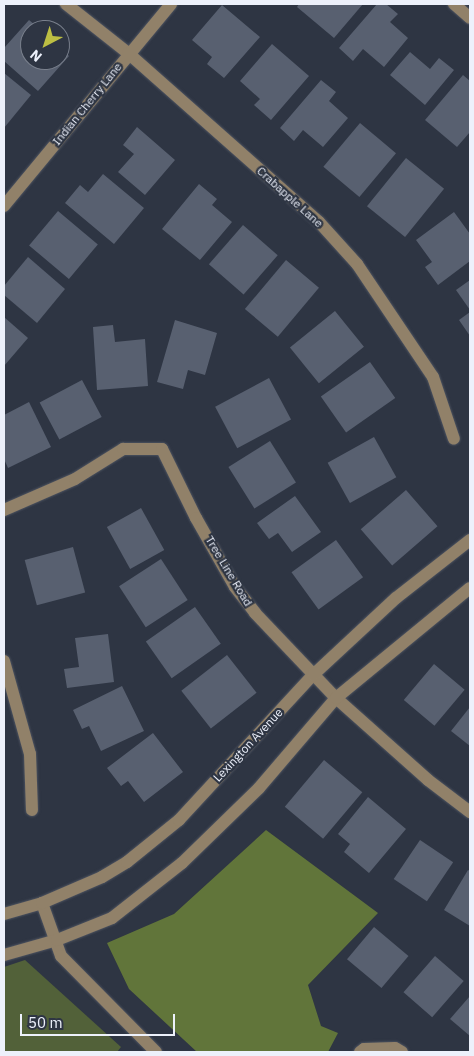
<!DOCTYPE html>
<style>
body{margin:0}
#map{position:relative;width:474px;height:1056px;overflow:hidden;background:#2e3543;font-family:"IBM Plex Sans",sans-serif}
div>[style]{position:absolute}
.green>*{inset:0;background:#526139}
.forest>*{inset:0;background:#61753a}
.building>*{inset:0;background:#586070;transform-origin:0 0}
.roads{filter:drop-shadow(0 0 1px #4d5360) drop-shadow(0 0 1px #4d5360)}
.minor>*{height:12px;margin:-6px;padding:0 6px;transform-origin:6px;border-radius:6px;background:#918169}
span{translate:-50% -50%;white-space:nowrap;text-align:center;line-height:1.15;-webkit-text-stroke:4.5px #2e3543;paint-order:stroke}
.street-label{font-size:12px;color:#edf1fb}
.frame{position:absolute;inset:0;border:5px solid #edf1fb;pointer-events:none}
.north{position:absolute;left:20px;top:20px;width:50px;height:50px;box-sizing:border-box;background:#2e3543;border:1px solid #7a808d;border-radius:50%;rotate:220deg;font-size:14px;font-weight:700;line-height:20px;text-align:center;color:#edf1fb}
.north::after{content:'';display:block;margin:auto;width:18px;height:22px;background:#bdbf43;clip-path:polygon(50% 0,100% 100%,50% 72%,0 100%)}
.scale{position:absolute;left:20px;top:1014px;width:155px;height:22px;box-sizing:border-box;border:2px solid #edf1fb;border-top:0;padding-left:6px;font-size:15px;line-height:18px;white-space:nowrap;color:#edf1fb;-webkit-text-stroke:4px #2e3543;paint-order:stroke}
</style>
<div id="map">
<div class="green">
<div style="clip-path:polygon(25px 960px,121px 1047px,117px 1052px,4px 1052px,4px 967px)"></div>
</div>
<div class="forest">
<div style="clip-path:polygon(266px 830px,378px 913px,308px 985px,321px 1026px,338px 1033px,328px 1052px,197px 1052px,129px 989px,107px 943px,174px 914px)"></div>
</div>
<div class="building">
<div style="clip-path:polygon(299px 4px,363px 4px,334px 38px,297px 7px)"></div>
<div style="clip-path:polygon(377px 4px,386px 4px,398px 14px,390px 22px,408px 38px,384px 67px,363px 49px,353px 61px,339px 48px)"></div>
<div style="clip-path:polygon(222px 5px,260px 37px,224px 78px,207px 64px,212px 57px,192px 40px)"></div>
<div style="clip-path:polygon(29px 20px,41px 30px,30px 30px,30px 60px,60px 60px,60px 47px,69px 56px,38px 91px,4px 61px,4px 48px)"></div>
<div style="clip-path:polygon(272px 44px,309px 76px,271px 120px,254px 105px,260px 99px,240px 81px)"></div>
<div style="clip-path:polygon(410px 52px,430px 69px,439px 58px,454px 70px,425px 105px,390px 75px)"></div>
<div style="clip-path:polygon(4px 73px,31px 95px,4px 128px)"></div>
<div style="clip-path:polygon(463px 75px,470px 81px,470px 132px,457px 147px,425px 120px)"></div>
<div style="clip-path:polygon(321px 80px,336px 92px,329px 101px,348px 118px,323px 147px,303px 130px,294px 141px,280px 128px)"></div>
<div style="left:360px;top:123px;width:47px;height:57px;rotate:40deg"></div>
<div style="clip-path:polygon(137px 127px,175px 160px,145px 195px,118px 172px,134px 154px,123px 145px)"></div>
<div style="left:406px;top:158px;width:49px;height:62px;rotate:39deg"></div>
<div style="clip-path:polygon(103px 174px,144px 208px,114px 244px,65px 203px,80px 185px,88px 192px)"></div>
<div style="clip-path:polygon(199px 184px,217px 199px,212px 205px,232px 222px,200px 260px,162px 229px)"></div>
<div style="left:58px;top:211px;width:52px;height:45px;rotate:40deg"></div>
<div style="clip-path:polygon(454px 212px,470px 234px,470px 261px,438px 285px,425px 267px,432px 262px,416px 240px)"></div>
<div style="left:243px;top:225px;width:46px;height:52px;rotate:41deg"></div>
<div style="clip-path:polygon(28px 257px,65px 289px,37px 323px,4px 295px,4px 286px)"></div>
<div style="left:286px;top:260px;width:43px;height:64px;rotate:40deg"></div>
<div style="clip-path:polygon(470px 280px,470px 310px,456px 290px)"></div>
<div style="left:335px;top:311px;width:46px;height:58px;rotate:51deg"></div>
<div style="clip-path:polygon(470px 312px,470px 336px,459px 320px)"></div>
<div style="clip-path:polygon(4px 317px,28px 338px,4px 366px)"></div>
<div style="clip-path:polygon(175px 320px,217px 333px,205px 375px,188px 370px,183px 389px,157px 382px)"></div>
<div style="clip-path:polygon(113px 325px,115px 342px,145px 339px,148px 386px,97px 390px,93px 327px)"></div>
<div style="left:370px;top:362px;width:44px;height:60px;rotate:55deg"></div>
<div style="left:269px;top:378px;width:47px;height:61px;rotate:62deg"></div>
<div style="left:82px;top:380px;width:42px;height:48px;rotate:62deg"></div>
<div style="clip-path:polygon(29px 402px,51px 447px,8px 468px,4px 459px,4px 415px)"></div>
<div style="left:374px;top:437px;width:46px;height:53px;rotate:61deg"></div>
<div style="left:270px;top:441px;width:49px;height:49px;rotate:58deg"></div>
<div style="left:406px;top:490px;width:48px;height:60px;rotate:49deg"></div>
<div style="clip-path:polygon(295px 496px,321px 532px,292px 552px,278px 533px,269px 539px,257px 523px)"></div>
<div style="left:141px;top:508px;width:48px;height:39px;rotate:61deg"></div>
<div style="left:336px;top:540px;width:46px;height:55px;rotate:54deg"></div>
<div style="left:73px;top:547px;width:47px;height:50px;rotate:75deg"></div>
<div style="left:161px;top:559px;width:49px;height:50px;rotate:57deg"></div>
<div style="left:195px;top:607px;width:45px;height:60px;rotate:55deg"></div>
<div style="clip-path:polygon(108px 634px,114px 682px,67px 688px,64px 669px,79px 667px,75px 638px)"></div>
<div style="left:227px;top:655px;width:48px;height:58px;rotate:52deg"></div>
<div style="left:434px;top:664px;width:40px;height:47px;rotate:40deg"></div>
<div style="clip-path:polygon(122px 686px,144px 731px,101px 751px,89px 726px,82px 729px,73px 710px)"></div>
<div style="clip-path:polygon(470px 707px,470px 746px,451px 731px)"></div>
<div style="clip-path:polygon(153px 733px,183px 772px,144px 802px,128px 781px,121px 786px,107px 768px)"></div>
<div style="left:324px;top:760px;width:50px;height:61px;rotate:40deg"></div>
<div style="clip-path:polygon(368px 797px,406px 829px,369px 873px,344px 852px,350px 844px,338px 834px)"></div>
<div style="left:420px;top:840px;width:40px;height:47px;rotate:34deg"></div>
<div style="clip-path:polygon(468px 870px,470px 871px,470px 926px,444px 910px)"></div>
<div style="left:374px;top:927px;width:45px;height:42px;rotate:40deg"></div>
<div style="left:435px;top:956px;width:38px;height:48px;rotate:41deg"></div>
<div style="clip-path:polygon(470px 996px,470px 1036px,450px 1019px)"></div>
</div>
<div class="roads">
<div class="minor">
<div style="left:66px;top:4px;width:79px;rotate:38.3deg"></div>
<div style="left:128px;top:53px;width:255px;rotate:41.5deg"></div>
<div style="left:319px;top:222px;width:57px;rotate:47.9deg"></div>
<div style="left:357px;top:264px;width:136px;rotate:56.1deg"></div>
<div style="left:433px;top:377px;width:65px;rotate:71.3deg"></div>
<div style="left:454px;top:4px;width:21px;rotate:41deg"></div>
<div style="left:4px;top:206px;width:262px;rotate:-50.4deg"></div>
<div style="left:4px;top:510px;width:77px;rotate:-23.6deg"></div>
<div style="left:75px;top:479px;width:57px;rotate:-32deg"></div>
<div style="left:123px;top:449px;width:39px"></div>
<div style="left:162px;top:449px;width:77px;rotate:63.8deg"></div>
<div style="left:196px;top:518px;width:79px;rotate:60.5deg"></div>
<div style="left:235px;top:587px;width:33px;rotate:52deg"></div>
<div style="left:255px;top:613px;width:117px;rotate:46.4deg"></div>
<div style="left:336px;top:698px;width:123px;rotate:41.7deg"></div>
<div style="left:428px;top:780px;width:53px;rotate:37.3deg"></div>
<div style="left:4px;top:661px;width:97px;rotate:74.4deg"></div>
<div style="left:30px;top:754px;width:56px;rotate:88deg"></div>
<div style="left:42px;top:903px;width:56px;rotate:70.3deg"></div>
<div style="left:61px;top:956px;width:135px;rotate:45.3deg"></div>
<div style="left:4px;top:914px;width:40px;rotate:-16deg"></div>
<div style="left:42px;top:903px;width:65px;rotate:-23.4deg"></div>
<div style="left:102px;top:877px;width:29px;rotate:-31deg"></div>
<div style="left:127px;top:862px;width:67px;rotate:-38.9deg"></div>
<div style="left:179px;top:820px;width:197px;rotate:-47.3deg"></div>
<div style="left:313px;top:675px;width:113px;rotate:-42.9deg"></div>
<div style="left:396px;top:598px;width:94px;rotate:-38.1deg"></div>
<div style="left:4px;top:955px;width:55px;rotate:-15.8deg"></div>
<div style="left:57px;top:940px;width:59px;rotate:-21.8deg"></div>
<div style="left:112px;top:918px;width:89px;rotate:-38.2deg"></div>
<div style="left:182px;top:863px;width:107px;rotate:-44.2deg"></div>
<div style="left:259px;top:788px;width:118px;rotate:-49.5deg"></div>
<div style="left:336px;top:698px;width:173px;rotate:-39.4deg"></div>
<div style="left:360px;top:1052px;width:5px;rotate:-37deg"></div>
<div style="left:364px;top:1049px;width:31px;rotate:-2deg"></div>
<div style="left:395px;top:1048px;width:8px;rotate:30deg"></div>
</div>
</div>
<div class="street-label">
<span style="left:87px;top:104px;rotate:-51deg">Indian Cherry Lane</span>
<span style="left:290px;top:197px;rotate:42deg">Crabapple Lane</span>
<span style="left:229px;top:571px;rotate:59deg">Tree Line Road</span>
<span style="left:248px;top:745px;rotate:-47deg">Lexington Avenue</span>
</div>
<div class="frame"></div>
<div class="north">N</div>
<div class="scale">50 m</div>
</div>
